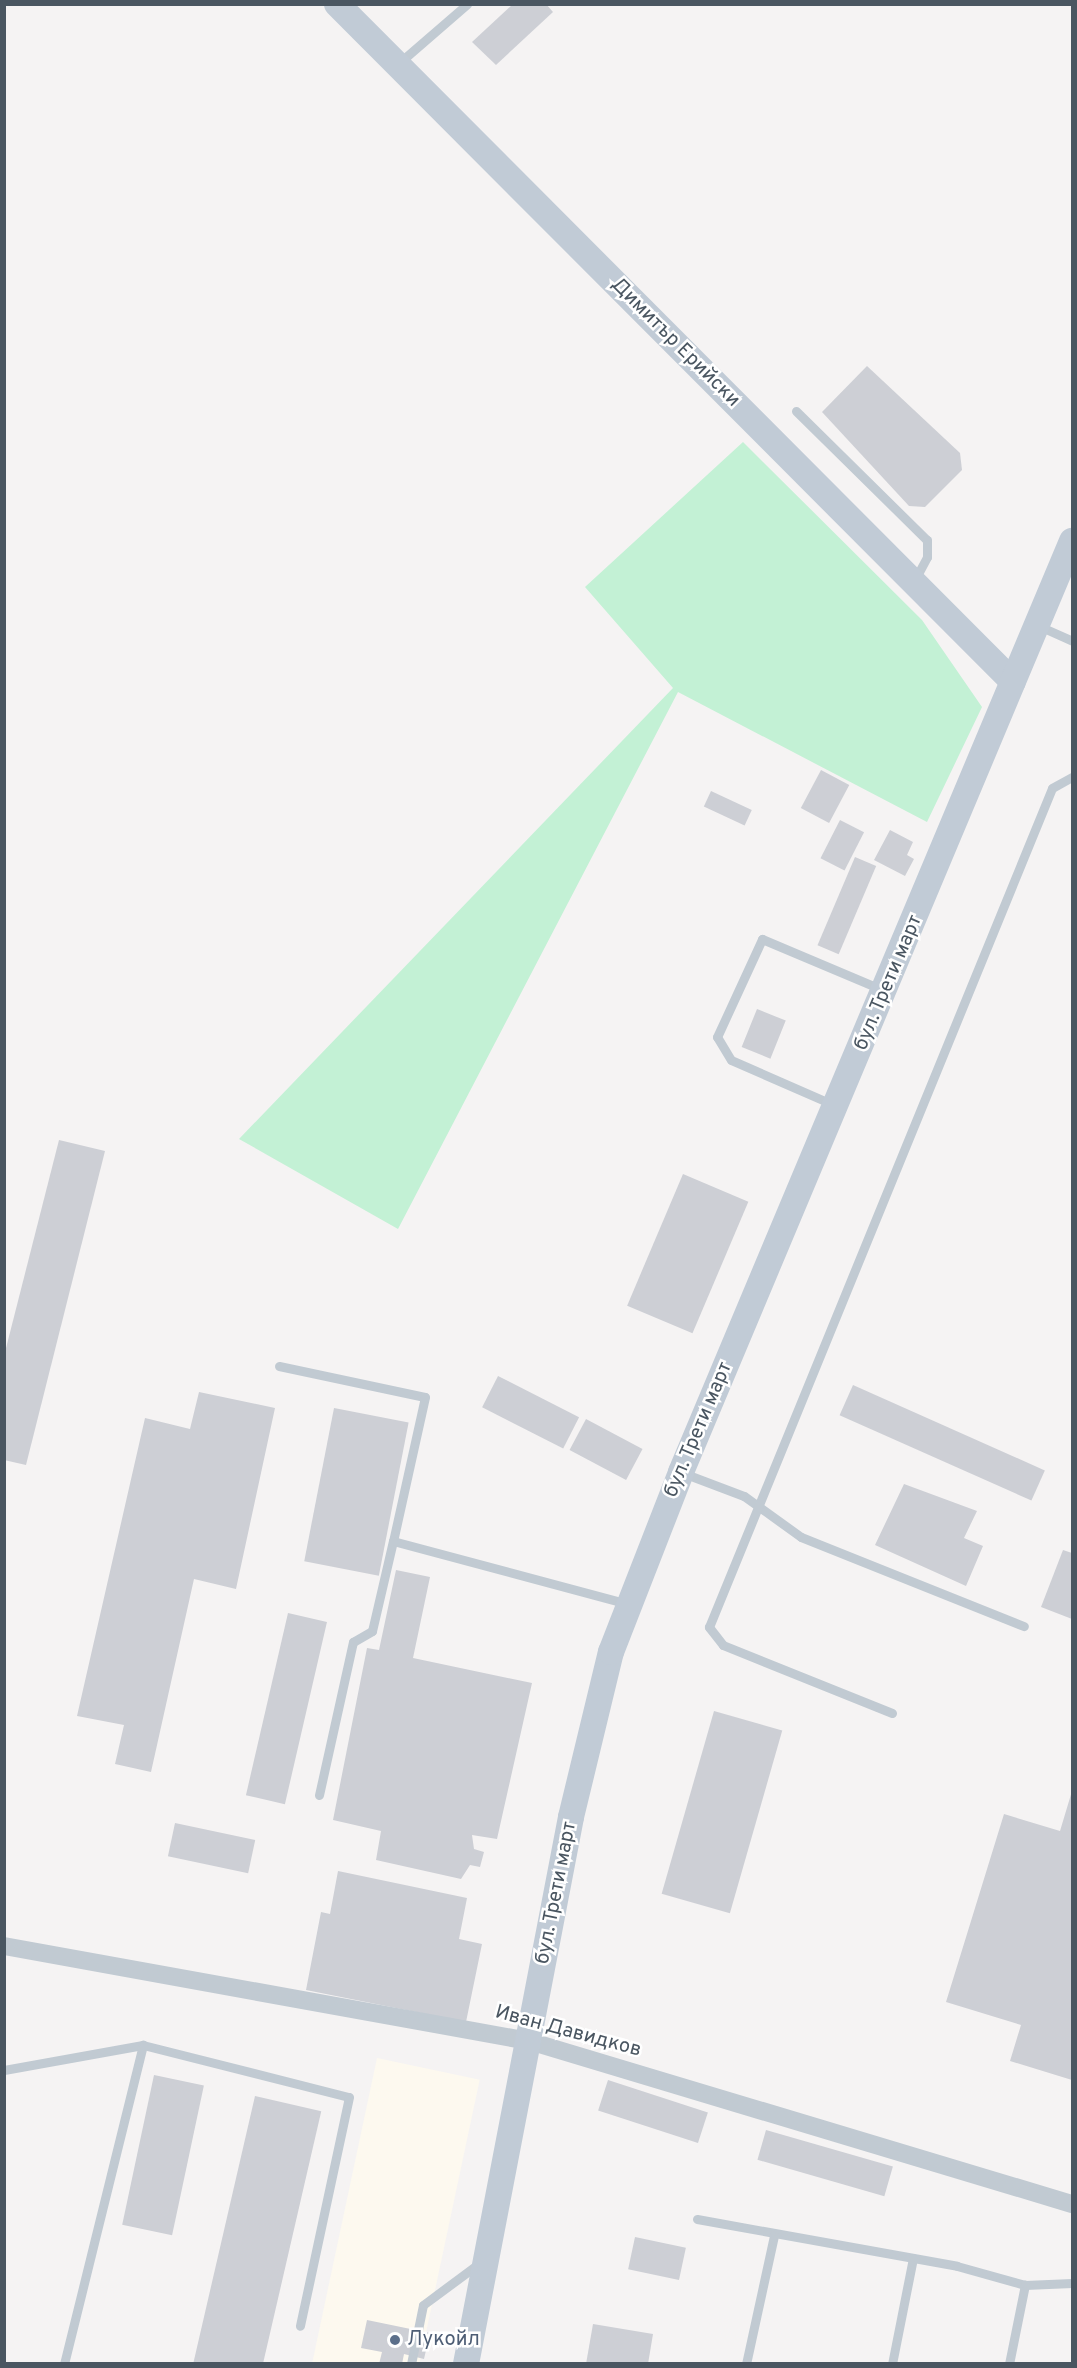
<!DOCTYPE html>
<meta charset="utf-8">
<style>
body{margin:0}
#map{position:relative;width:1077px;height:2368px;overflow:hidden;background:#f5f3f3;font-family:Overpass,sans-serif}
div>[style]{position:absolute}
.commercial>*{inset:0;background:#fdf9ef;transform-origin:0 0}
.green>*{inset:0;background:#c3f1d5}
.building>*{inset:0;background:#cdcfd5;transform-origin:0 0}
.lane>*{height:9px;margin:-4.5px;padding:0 4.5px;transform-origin:4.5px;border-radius:4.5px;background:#c1cad2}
.street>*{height:18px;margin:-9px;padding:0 9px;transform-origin:9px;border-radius:9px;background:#c1cad2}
.secondary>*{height:26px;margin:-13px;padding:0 13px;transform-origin:13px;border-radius:13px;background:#c1cbd6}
.dots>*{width:16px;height:16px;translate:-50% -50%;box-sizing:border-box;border:3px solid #fff;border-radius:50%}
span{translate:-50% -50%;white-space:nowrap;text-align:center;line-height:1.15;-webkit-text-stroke:5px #fff;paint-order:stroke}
.street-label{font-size:20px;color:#4a5661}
.service-label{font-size:20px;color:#4e5e75}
.left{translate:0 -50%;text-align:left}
.frame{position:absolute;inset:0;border:6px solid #4a5661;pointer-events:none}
</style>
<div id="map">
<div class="commercial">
<div style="left:377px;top:2058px;width:105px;height:314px;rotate:12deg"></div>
</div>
<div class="green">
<div style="clip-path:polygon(743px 442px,922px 620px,982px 707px,927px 822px,678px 692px,398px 1229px,239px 1139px,673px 688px,585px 587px)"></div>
</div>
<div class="building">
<div style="clip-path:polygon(513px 4px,546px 4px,553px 12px,496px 65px,472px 42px)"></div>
<div style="clip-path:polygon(867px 366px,960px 453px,962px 470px,925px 507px,909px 506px,822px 412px)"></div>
<div style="left:821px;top:770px;width:32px;height:43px;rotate:28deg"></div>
<div style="left:711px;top:791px;width:45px;height:17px;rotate:25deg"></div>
<div style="left:840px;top:820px;width:27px;height:43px;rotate:27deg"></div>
<div style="clip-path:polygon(890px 830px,913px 842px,907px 855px,914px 859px,905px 876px,874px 860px)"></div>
<div style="left:855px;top:857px;width:23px;height:96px;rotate:23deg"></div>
<div style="left:757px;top:1009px;width:31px;height:41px;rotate:22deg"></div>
<div style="clip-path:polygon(59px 1140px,105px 1151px,26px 1465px,4px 1460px,4px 1356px)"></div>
<div style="left:683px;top:1174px;width:71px;height:143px;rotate:23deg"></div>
<div style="left:498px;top:1376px;width:91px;height:35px;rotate:27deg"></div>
<div style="left:853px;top:1385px;width:210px;height:33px;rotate:24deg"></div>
<div style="clip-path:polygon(199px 1392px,275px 1408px,236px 1589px,194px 1579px,151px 1772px,115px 1764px,124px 1725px,77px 1716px,145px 1418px,190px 1429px)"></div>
<div style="left:334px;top:1408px;width:76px;height:156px;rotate:11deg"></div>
<div style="left:586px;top:1419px;width:64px;height:35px;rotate:28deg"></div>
<div style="clip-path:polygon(904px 1484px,977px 1511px,964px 1538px,983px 1546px,966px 1586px,875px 1545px)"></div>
<div style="clip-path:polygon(1063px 1550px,1072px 1553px,1072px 1619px,1041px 1607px)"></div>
<div style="clip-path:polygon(396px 1570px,430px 1577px,413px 1658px,532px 1683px,497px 1839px,472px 1835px,474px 1849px,484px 1852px,480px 1867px,470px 1865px,461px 1879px,376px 1860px,381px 1831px,333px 1820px,367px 1648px,379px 1650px)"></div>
<div style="left:288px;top:1613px;width:40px;height:187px;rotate:13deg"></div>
<div style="left:714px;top:1711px;width:71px;height:190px;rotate:16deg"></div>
<div style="clip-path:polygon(1072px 1791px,1072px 2080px,1010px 2061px,1021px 2025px,946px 2002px,1004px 1814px,1060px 1831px)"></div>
<div style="left:175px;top:1823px;width:82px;height:34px;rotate:12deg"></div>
<div style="clip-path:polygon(338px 1871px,467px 1898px,459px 1939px,482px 1944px,466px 2022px,306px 1990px,321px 1912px,330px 1914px)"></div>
<div style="left:154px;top:2075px;width:51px;height:153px;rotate:12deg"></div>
<div style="left:608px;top:2080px;width:105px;height:32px;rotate:18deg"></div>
<div style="left:255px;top:2096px;width:68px;height:274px;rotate:13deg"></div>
<div style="left:766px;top:2130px;width:132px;height:31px;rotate:16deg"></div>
<div style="left:635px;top:2237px;width:52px;height:33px;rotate:12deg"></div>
<div style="clip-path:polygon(367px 2320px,430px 2333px,424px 2359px,404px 2354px,402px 2364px,379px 2364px,382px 2352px,361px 2348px)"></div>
<div style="clip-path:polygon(593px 2324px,653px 2334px,648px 2364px,586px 2364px)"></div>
</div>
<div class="lane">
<div style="left:399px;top:63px;width:90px;rotate:-40.9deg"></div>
<div style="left:796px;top:411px;width:184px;rotate:44.6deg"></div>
<div style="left:927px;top:540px;width:17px;rotate:90deg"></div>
<div style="left:927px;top:557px;width:26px;rotate:118deg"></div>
<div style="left:1039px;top:626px;width:36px;rotate:24deg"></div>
<div style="left:834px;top:1105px;width:112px;rotate:-156.4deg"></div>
<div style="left:731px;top:1060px;width:27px;rotate:-121deg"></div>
<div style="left:717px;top:1037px;width:108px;rotate:-65.3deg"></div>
<div style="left:762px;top:939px;width:131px;rotate:22.9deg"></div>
<div style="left:279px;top:1366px;width:149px;rotate:12deg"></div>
<div style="left:425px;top:1397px;width:148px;rotate:102.5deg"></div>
<div style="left:393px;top:1541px;width:243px;rotate:15deg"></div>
<div style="left:683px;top:1473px;width:65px;rotate:20.7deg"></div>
<div style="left:744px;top:1496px;width:70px;rotate:35.7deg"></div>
<div style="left:801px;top:1537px;width:240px;rotate:21.8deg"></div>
<div style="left:892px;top:1713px;width:182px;rotate:-158.1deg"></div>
<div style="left:723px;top:1645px;width:23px;rotate:-128deg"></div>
<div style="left:709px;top:1627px;width:906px;rotate:-67.76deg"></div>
<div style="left:1052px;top:788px;width:23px;rotate:-29deg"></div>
<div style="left:319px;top:1795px;width:157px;rotate:-77.5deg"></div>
<div style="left:353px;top:1642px;width:22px;rotate:-30deg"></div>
<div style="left:372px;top:1631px;width:92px;rotate:-76.9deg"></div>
<div style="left:4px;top:2070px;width:141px;rotate:-10.2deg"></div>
<div style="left:697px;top:2219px;width:264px;rotate:10.2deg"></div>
<div style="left:957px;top:2266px;width:71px;rotate:15.6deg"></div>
<div style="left:1025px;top:2285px;width:47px;rotate:-2.4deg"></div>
<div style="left:64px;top:2364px;width:329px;rotate:-76.1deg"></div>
<div style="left:143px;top:2045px;width:212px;rotate:14.2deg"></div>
<div style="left:349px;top:2097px;width:234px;rotate:102.1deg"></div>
<div style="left:411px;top:2364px;width:60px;rotate:-78.5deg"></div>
<div style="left:423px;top:2305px;width:72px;rotate:-36.6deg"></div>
<div style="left:746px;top:2364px;width:131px;rotate:-77.7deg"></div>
<div style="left:892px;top:2364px;width:108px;rotate:-78.8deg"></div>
<div style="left:1009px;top:2364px;width:81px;rotate:-78.6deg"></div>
</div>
<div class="street">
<div style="left:4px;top:1946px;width:534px;rotate:10.26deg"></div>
<div style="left:529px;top:2041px;width:567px;rotate:16.71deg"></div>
</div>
<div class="secondary">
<div style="left:337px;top:4px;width:957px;rotate:45.08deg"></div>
<div style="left:466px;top:2364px;width:557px;rotate:-79.13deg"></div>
<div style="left:571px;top:1817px;width:170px;rotate:-76.4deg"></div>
<div style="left:611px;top:1652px;width:193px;rotate:-68.7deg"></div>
<div style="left:681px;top:1472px;width:1010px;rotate:-67.22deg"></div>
</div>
<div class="dots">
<div style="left:395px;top:2340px;background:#5c6f8a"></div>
</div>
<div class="street-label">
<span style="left:675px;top:343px;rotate:45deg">Димитър Ерийски</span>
<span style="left:889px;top:983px;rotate:-67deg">бул. Трети март</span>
<span style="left:699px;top:1430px;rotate:-67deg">бул. Трети март</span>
<span style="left:557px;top:1893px;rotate:-79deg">бул. Трети март</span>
<span style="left:568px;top:2032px;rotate:15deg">Иван Давидков</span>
</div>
<div class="service-label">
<span class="left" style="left:407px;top:2340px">Лукойл</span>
</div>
<div class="frame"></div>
</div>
